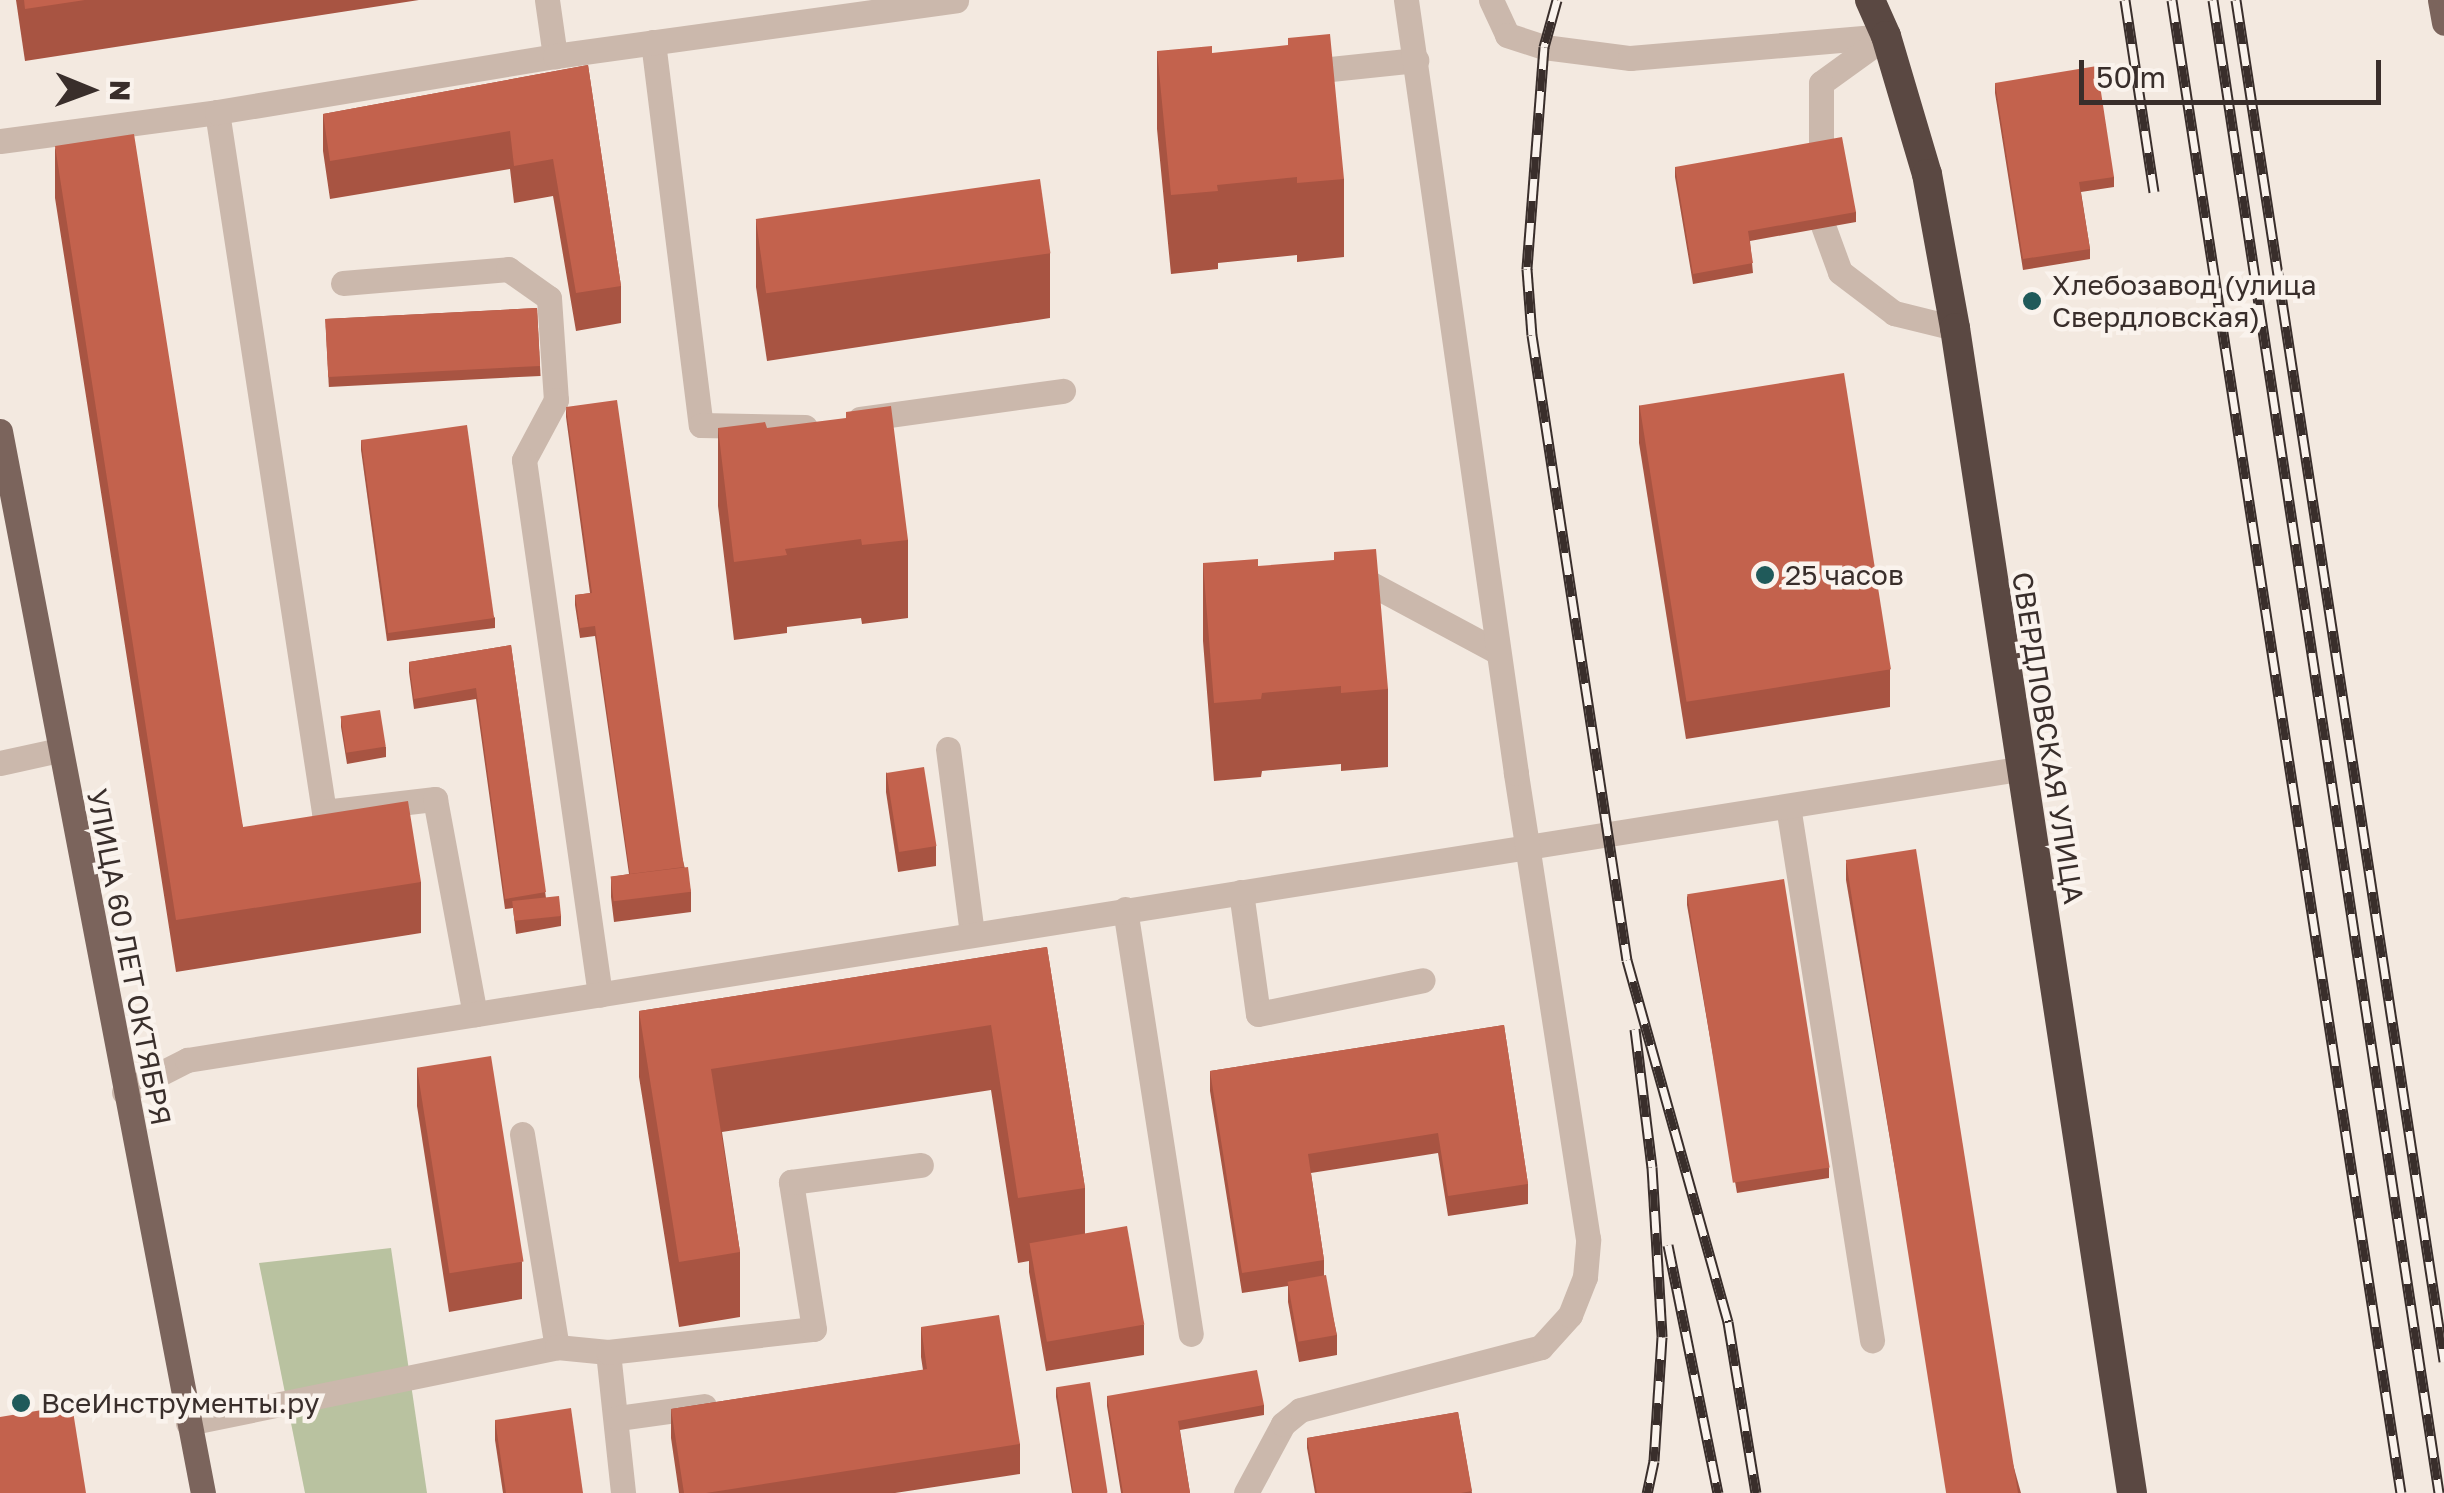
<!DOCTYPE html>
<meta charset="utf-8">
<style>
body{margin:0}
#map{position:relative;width:2444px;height:1493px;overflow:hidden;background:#f3e9e0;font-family:"Golos Text",sans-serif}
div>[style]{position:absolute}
.green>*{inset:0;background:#b9c2a0}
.minor>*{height:25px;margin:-12.5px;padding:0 12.5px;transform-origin:12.5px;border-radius:12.5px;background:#cbb8ac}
.major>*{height:25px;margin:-12.5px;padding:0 12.5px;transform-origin:12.5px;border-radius:12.5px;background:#7b645c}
.highway>*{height:30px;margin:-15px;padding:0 15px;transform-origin:15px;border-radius:15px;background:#5a4842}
.rail>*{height:11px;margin-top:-5.5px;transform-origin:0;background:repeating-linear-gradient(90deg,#faf3ed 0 22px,#392e2b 0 44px);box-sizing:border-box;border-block:2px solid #392e2b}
.wall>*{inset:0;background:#a85442;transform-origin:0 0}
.building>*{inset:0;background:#c3624d;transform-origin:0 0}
.dots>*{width:28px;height:28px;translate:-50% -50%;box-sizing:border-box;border:5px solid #faf3ed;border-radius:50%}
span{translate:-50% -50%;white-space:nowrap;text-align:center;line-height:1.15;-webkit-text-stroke:9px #faf3ed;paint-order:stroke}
.poi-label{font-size:28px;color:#392e2b}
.left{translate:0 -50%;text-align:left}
.street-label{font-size:28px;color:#392e2b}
.north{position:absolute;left:40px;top:40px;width:100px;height:100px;-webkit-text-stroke:8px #faf3ed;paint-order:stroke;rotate:91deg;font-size:28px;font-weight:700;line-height:40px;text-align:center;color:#392e2b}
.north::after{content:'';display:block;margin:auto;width:35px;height:45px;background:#392e2b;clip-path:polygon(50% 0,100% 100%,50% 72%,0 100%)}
.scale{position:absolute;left:2079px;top:60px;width:302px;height:45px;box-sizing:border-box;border:5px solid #392e2b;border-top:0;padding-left:12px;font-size:30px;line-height:35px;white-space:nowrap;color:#392e2b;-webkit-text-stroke:8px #faf3ed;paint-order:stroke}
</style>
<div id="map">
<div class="green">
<div style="clip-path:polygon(391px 1248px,427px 1493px,305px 1493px,259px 1263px)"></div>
</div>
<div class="minor">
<div style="left:547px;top:0;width:57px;rotate:81.9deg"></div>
<div style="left:1491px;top:0;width:38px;rotate:65deg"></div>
<div style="left:1507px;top:35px;width:39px;rotate:18deg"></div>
<div style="left:1544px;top:47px;width:87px;rotate:7.3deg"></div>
<div style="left:1630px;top:58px;width:257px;rotate:-4.9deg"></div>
<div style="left:1886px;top:36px;width:80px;rotate:144.1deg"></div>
<div style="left:1821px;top:83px;width:137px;rotate:90deg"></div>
<div style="left:1821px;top:220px;width:55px;rotate:69.9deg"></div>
<div style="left:1840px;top:272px;width:68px;rotate:37.2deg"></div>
<div style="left:1894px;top:313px;width:63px;rotate:13.8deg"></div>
<div style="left:653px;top:42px;width:386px;rotate:82.9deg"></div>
<div style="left:701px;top:425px;width:104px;rotate:1.1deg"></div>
<div style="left:1302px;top:72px;width:115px;rotate:-6deg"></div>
<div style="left:217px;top:112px;width:708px;rotate:81.31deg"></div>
<div style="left:324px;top:812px;width:112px;rotate:-6.7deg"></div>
<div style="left:435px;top:799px;width:219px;rotate:79.5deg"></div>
<div style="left:0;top:141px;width:219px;rotate:-7.6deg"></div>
<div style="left:217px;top:112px;width:343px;rotate:-9.4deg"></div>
<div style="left:555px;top:56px;width:405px;rotate:-7.9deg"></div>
<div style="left:343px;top:283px;width:166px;rotate:-4.8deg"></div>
<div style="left:508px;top:269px;width:50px;rotate:35.3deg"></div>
<div style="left:549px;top:298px;width:102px;rotate:86.1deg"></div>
<div style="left:556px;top:400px;width:68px;rotate:118.1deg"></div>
<div style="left:524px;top:460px;width:540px;rotate:81.91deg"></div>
<div style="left:860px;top:419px;width:205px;rotate:-7.9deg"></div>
<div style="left:1349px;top:572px;width:169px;rotate:28.2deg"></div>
<div style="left:948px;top:749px;width:187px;rotate:82.6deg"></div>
<div style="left:0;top:763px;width:60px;rotate:-12.4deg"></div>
<div style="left:1788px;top:806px;width:541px;rotate:81.06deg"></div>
<div style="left:1241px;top:892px;width:123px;rotate:82.1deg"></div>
<div style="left:1258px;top:1014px;width:168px;rotate:-11.6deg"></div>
<div style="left:1125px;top:909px;width:430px;rotate:81.2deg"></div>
<div style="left:124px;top:1092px;width:71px;rotate:-26.9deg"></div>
<div style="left:187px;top:1060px;width:1855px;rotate:-9.03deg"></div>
<div style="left:522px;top:1134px;width:216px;rotate:80.7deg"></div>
<div style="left:608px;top:1352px;width:142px;rotate:83.9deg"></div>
<div style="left:618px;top:1418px;width:87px;rotate:-7.9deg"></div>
<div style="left:188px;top:1423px;width:377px;rotate:-11.6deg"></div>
<div style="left:557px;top:1347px;width:51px;rotate:5.6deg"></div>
<div style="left:608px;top:1352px;width:207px;rotate:-6.4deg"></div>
<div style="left:814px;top:1329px;width:149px;rotate:-98.9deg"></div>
<div style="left:791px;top:1182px;width:131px;rotate:-7.5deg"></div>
<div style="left:1246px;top:1493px;width:78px;rotate:-61.8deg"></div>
<div style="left:1283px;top:1424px;width:22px;rotate:-39deg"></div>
<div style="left:1300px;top:1410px;width:249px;rotate:-14.6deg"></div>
<div style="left:1541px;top:1347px;width:43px;rotate:-47.8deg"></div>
<div style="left:1570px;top:1315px;width:41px;rotate:-68.5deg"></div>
<div style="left:1585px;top:1277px;width:38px;rotate:-85deg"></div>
<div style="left:1588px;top:1239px;width:472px;rotate:-98.8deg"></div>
<div style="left:1516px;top:773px;width:781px;rotate:-98.1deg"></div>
</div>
<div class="major">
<div style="left:2440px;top:0;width:23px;rotate:80deg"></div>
<div style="left:0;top:431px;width:1081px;rotate:79.18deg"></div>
</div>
<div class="highway">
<div style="left:1870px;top:0;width:39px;rotate:66deg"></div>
<div style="left:1886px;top:36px;width:144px;rotate:73.5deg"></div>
<div style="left:1927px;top:174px;width:157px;rotate:79.7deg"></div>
<div style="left:1955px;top:328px;width:1178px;rotate:81.36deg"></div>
</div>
<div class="rail">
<div style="left:1557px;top:0;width:49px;rotate:105.5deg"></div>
<div style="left:1544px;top:47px;width:223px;rotate:94.4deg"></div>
<div style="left:1527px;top:269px;width:66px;rotate:85.7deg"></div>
<div style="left:1532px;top:335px;width:632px;rotate:81.36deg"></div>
<div style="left:1627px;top:960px;width:376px;rotate:74.4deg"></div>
<div style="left:1728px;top:1322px;width:173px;rotate:80.7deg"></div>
<div style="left:2125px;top:0;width:194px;rotate:81.4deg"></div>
<div style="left:2172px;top:0;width:1510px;rotate:81.28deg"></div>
<div style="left:2213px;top:0;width:1510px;rotate:81.39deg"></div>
<div style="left:2236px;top:0;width:1377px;rotate:81.31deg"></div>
<div style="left:1635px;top:1029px;width:139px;rotate:83deg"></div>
<div style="left:1652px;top:1167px;width:170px;rotate:86.6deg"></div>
<div style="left:1662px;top:1337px;width:124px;rotate:93.7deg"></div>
<div style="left:1654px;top:1461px;width:33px;rotate:102deg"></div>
<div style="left:1668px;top:1245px;width:253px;rotate:78.6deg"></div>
</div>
<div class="wall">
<div style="clip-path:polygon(16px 0,419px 0,25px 61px)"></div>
<div style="clip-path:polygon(1157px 51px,1212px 53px,1344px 179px,1344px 257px,1297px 262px,1297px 255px,1218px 263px,1218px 269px,1171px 274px,1157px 129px)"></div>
<div style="clip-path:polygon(588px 65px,621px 286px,621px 323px,576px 331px,553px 196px,514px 203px,510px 169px,330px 199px,323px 151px,323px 114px)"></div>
<div style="clip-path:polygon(1995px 83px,2114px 177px,2114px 187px,2081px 192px,2090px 249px,2090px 259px,2023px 270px,1995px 93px)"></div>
<div style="clip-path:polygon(55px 146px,243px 827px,421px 882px,421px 933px,176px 972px,55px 198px)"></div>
<div style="clip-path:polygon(1675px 167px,1856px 212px,1856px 222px,1750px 241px,1753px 273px,1693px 284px,1675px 177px)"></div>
<div style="clip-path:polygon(756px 221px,1050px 253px,1050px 318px,767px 361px,756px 287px)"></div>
<div style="left:537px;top:308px;width:68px;height:212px;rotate:87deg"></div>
<div style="clip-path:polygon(1639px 405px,1890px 669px,1890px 707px,1686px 739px,1639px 443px)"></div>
<div style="clip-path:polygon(566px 407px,691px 892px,691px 912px,614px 922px,611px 897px,611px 877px,629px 874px,595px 636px,580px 638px,575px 605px,575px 595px,590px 593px,566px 417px)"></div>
<div style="clip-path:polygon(718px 428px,767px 428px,908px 540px,908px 618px,862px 624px,861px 618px,787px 627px,787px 633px,734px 640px,718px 506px)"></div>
<div style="clip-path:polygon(361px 440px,495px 618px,495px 628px,387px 641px,361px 450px)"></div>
<div style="clip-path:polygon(1203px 563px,1258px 566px,1388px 689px,1388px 767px,1341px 771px,1341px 764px,1262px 771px,1261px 777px,1214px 781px,1203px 641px)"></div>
<div style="clip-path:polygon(511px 645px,546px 898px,561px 916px,561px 926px,516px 934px,513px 908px,505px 909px,476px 699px,414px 709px,409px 672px,409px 662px)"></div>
<div style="clip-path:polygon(341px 717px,386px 747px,386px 757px,347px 764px,341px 727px)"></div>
<div style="clip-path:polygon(886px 772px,936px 846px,936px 866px,898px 872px,886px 792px)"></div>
<div style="clip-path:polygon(1846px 860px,2021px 1493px,1950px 1493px,1846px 880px)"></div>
<div style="clip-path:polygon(1687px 895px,1829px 1168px,1829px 1178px,1737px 1193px,1687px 905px)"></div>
<div style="clip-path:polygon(1047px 947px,1085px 1188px,1085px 1234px,1144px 1325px,1144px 1355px,1046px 1371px,1029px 1272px,1029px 1261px,1018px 1263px,991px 1090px,722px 1132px,740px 1252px,740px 1317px,679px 1327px,639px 1077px,639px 1011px)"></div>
<div style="clip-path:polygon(1504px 1025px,1528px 1184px,1528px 1204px,1448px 1216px,1438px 1153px,1311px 1173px,1324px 1260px,1324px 1275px,1337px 1335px,1337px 1355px,1299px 1362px,1288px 1302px,1288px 1286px,1242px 1293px,1210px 1091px,1210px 1071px)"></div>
<div style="clip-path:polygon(417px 1068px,522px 1262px,522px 1299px,449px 1312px,417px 1106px)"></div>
<div style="clip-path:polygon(921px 1327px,1020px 1444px,1020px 1474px,895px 1493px,679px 1493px,671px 1438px,671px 1409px,923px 1370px,921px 1357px)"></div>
<div style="clip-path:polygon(1056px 1387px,1107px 1493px,1072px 1493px,1056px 1397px)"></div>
<div style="clip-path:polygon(1107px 1396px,1264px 1405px,1264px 1415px,1180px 1430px,1190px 1493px,1121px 1493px,1107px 1406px)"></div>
<div style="clip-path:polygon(1458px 1412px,1472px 1493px,1315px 1493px,1307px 1448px,1307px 1438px)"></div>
<div style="clip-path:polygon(495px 1420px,583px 1493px,503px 1493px,495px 1440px)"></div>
</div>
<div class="building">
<div style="clip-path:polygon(24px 0,85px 0,25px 9px)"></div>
<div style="clip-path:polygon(1330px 34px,1344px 179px,1297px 183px,1297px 177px,1217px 185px,1218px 191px,1171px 195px,1157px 51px,1212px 46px,1212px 53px,1288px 45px,1288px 38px)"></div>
<div style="clip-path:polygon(588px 65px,621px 286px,576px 293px,553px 159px,514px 166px,510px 131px,330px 161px,323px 114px)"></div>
<div style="clip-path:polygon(2097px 66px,2114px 177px,2079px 182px,2090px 249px,2023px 259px,1995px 83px)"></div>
<div style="clip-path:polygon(134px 134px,243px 827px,408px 801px,421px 882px,176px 920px,55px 146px)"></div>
<div style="clip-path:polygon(1842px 137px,1856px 212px,1748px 231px,1753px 263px,1693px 274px,1675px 167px)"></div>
<div style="left:1040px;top:179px;width:75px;height:287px;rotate:82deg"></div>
<div style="left:537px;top:308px;width:58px;height:212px;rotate:87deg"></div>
<div style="left:1844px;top:373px;width:300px;height:207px;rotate:81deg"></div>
<div style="clip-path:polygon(617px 400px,684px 867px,630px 874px,595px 626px,580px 628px,575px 595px,592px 593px,566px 407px)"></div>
<div style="clip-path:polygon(891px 406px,908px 540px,862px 545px,861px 539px,785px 549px,787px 555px,734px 562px,718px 428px,765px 422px,767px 428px,846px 418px,846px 412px)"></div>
<div style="left:467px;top:425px;width:195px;height:107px;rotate:82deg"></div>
<div style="clip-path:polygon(1376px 549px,1388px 689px,1341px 693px,1341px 686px,1262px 693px,1261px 699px,1214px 703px,1203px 563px,1258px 559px,1258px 566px,1334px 560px,1334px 552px)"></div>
<div style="clip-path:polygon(511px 645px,546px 892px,505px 899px,476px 688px,414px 699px,409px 662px)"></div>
<div style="left:380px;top:710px;width:37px;height:40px;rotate:81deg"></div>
<div style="left:924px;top:767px;width:80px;height:38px;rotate:81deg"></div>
<div style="left:1916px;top:849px;width:653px;height:71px;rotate:81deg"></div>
<div style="left:688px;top:867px;width:25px;height:78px;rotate:83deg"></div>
<div style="left:1784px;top:879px;width:292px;height:98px;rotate:81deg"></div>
<div style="left:559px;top:896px;width:20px;height:47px;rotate:84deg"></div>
<div style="clip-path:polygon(1047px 947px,1085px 1188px,1018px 1198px,991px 1025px,711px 1069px,740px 1252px,679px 1262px,639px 1011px)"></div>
<div style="clip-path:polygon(1504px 1025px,1528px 1184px,1448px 1196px,1438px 1133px,1308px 1154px,1324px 1260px,1242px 1273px,1210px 1071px)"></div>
<div style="left:491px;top:1056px;width:208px;height:75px;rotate:81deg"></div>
<div style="left:1127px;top:1226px;width:100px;height:99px;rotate:80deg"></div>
<div style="left:1326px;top:1275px;width:61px;height:39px;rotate:80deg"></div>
<div style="clip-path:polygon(999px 1315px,1020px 1444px,706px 1493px,684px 1493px,671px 1409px,927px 1369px,921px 1327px)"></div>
<div style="clip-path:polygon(1257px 1370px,1264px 1405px,1178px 1421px,1190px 1493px,1123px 1493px,1107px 1396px)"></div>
<div style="left:1090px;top:1382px;width:112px;height:34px;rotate:81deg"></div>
<div style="clip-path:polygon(72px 1405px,86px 1493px,0 1493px,0 1417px)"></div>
<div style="clip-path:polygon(571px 1408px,583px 1493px,506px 1493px,495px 1420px)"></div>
<div style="clip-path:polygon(1458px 1412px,1472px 1491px,1461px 1493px,1317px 1493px,1307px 1438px)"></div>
</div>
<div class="dots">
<div style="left:2032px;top:301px;background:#205a5a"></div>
<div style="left:1765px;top:575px;background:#205a5a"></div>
<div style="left:21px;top:1403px;background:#205a5a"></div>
</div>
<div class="poi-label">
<span class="left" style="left:2052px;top:301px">Хлебозавод (улица<br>Свердловская)</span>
<span class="left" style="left:1785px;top:575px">25 часов</span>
<span class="left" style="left:41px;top:1403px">ВсеИнструменты.ру</span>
</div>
<div class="street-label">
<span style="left:2048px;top:738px;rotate:81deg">СВЕРДЛОВСКАЯ УЛИЦА</span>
<span style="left:129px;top:957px;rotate:79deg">УЛИЦА 60 ЛЕТ ОКТЯБРЯ</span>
</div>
<div class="north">N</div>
<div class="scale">50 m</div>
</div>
